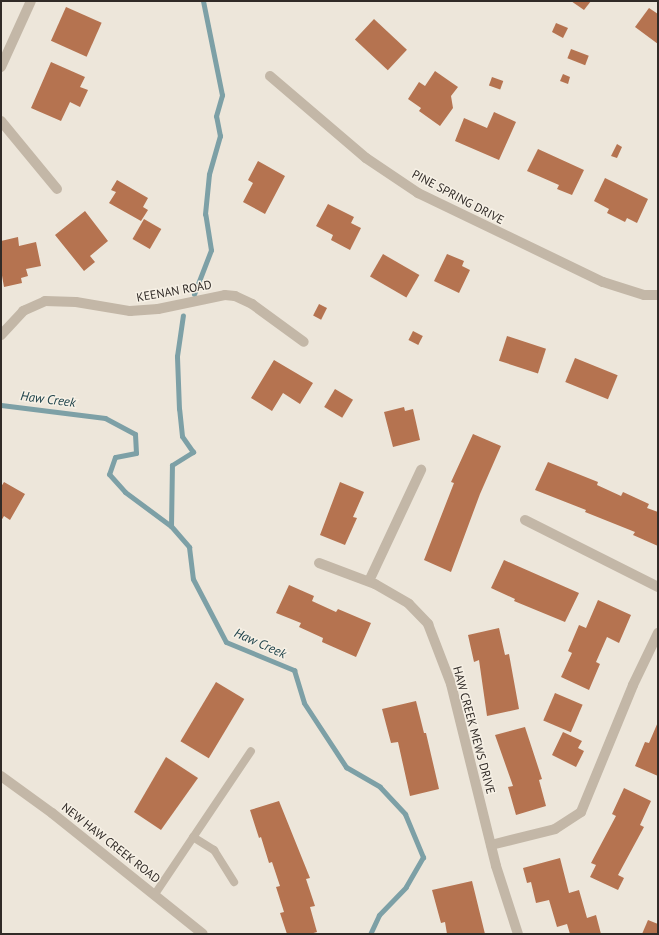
<!DOCTYPE html>
<style>
body{margin:0}
#map{position:relative;width:659px;height:935px;overflow:hidden;background:#ede6da;font-family:"PT Sans",sans-serif}
div>[style]{position:absolute}
.stream>*{height:5px;margin:-2.5px;padding:0 2.5px;transform-origin:2.5px;border-radius:2.5px;background:#7da0a6}
.building>*{inset:0;background:#b57350;transform-origin:0 0}
.service>*{height:8px;margin:-4px;padding:0 4px;transform-origin:4px;border-radius:4px;background:#c3b7a7}
.minor>*{height:10px;margin:-5px;padding:0 5px;transform-origin:5px;border-radius:5px;background:#c3b7a7}
.tertiary>*{height:10px;margin:-5px;padding:0 5px;transform-origin:5px;border-radius:5px;background:#c3b7a7}
span{translate:-50% -50%;white-space:nowrap;text-align:center;line-height:1.15;-webkit-text-stroke:3px #f6f0e5;paint-order:stroke}
.street-label{font-size:12px;color:#312b27}
.water-label{font-size:13px;color:#22454d;font-style:italic}
.frame{position:absolute;inset:0;border:2px solid #312b27;pointer-events:none}
</style>
<div id="map">
<div class="stream">
<div style="left:194px;top:294px;width:47px;rotate:-68.9deg"></div>
<div style="left:211px;top:250px;width:36px;rotate:-99deg"></div>
<div style="left:205px;top:214px;width:40px;rotate:-84.3deg"></div>
<div style="left:209px;top:174px;width:40px;rotate:-74deg"></div>
<div style="left:220px;top:136px;width:20px;rotate:-101deg"></div>
<div style="left:216px;top:116px;width:22px;rotate:-74deg"></div>
<div style="left:222px;top:95px;width:96px;rotate:-101.4deg"></div>
<div style="left:1px;top:405px;width:105px;rotate:7.1deg"></div>
<div style="left:105px;top:418px;width:34px;rotate:28deg"></div>
<div style="left:135px;top:434px;width:19px;rotate:87deg"></div>
<div style="left:136px;top:453px;width:21px;rotate:169deg"></div>
<div style="left:115px;top:457px;width:18px;rotate:109deg"></div>
<div style="left:109px;top:474px;width:24px;rotate:48deg"></div>
<div style="left:125px;top:492px;width:57px;rotate:36.5deg"></div>
<div style="left:171px;top:526px;width:28px;rotate:49deg"></div>
<div style="left:189px;top:547px;width:32px;rotate:83deg"></div>
<div style="left:193px;top:579px;width:71px;rotate:62.4deg"></div>
<div style="left:226px;top:642px;width:74px;rotate:22.4deg"></div>
<div style="left:294px;top:670px;width:34px;rotate:73deg"></div>
<div style="left:304px;top:703px;width:77px;rotate:56.7deg"></div>
<div style="left:346px;top:767px;width:39px;rotate:30deg"></div>
<div style="left:380px;top:787px;width:37px;rotate:47deg"></div>
<div style="left:405px;top:814px;width:47px;rotate:67.3deg"></div>
<div style="left:423px;top:857px;width:34px;rotate:120deg"></div>
<div style="left:406px;top:887px;width:39px;rotate:134deg"></div>
<div style="left:379px;top:915px;width:21px;rotate:115deg"></div>
<div style="left:171px;top:526px;width:61px;rotate:-89.1deg"></div>
<div style="left:172px;top:465px;width:25px;rotate:-32deg"></div>
<div style="left:193px;top:452px;width:19px;rotate:-125deg"></div>
<div style="left:182px;top:436px;width:27px;rotate:-96deg"></div>
<div style="left:179px;top:409px;width:53px;rotate:-92.2deg"></div>
<div style="left:177px;top:356px;width:41px;rotate:-81.7deg"></div>
</div>
<div class="building">
<div style="clip-path:polygon(571px 1px,591px 1px,584px 10px)"></div>
<div style="left:66px;top:7px;width:39px;height:37px;rotate:24deg"></div>
<div style="clip-path:polygon(649px 8px,658px 14px,658px 44px,635px 27px)"></div>
<div style="left:374px;top:19px;width:45px;height:28px;rotate:43deg"></div>
<div style="clip-path:polygon(556px 23px,568px 28px,563px 38px,552px 32px)"></div>
<div style="left:571px;top:49px;width:19px;height:10px;rotate:21deg"></div>
<div style="clip-path:polygon(51px 62px,85px 77px,80px 87px,88px 90px,80px 107px,70px 102px,61px 121px,31px 108px)"></div>
<div style="clip-path:polygon(435px 71px,458px 87px,451px 96px,453px 108px,440px 126px,419px 111px,421px 108px,408px 99px,419px 82px,425px 86px)"></div>
<div style="clip-path:polygon(563px 74px,570px 77px,568px 84px,560px 81px)"></div>
<div style="left:492px;top:77px;width:12px;height:9px;rotate:20deg"></div>
<div style="clip-path:polygon(494px 112px,516px 122px,499px 160px,455px 141px,464px 118px,487px 128px)"></div>
<div style="clip-path:polygon(617px 144px,622px 147px,617px 158px,611px 156px)"></div>
<div style="clip-path:polygon(538px 149px,584px 170px,572px 195px,557px 189px,559px 185px,527px 171px)"></div>
<div style="clip-path:polygon(258px 161px,285px 176px,265px 214px,243px 202px,253px 183px,248px 180px)"></div>
<div style="clip-path:polygon(605px 178px,648px 199px,637px 223px,627px 218px,625px 222px,607px 213px,609px 209px,594px 201px)"></div>
<div style="clip-path:polygon(117px 180px,148px 198px,143px 207px,148px 210px,141px 221px,109px 203px,116px 192px,111px 190px)"></div>
<div style="clip-path:polygon(328px 204px,354px 217px,351px 223px,361px 228px,350px 250px,331px 240px,333px 235px,316px 226px)"></div>
<div style="clip-path:polygon(85px 211px,108px 241px,90px 256px,95px 262px,84px 271px,55px 235px)"></div>
<div style="left:144px;top:219px;width:20px;height:23px;rotate:30deg"></div>
<div style="clip-path:polygon(18px 237px,19px 246px,36px 242px,41px 266px,26px 269px,28px 276px,21px 278px,22px 283px,4px 287px,1px 270px,1px 241px)"></div>
<div style="left:383px;top:254px;width:42px;height:26px;rotate:30deg"></div>
<div style="clip-path:polygon(447px 254px,464px 261px,462px 266px,470px 270px,459px 293px,434px 281px)"></div>
<div style="left:319px;top:304px;width:9px;height:13px;rotate:27deg"></div>
<div style="left:413px;top:331px;width:11px;height:10px;rotate:27deg"></div>
<div style="left:507px;top:336px;width:41px;height:26px;rotate:18deg"></div>
<div style="left:575px;top:358px;width:46px;height:26px;rotate:22deg"></div>
<div style="clip-path:polygon(274px 360px,313px 383px,300px 404px,283px 393px,272px 411px,251px 398px)"></div>
<div style="left:335px;top:389px;width:21px;height:21px;rotate:31deg"></div>
<div style="clip-path:polygon(404px 407px,405px 411px,413px 409px,420px 440px,393px 447px,384px 412px)"></div>
<div style="clip-path:polygon(473px 434px,501px 446px,480px 494px,451px 572px,424px 560px,454px 483px,451px 482px)"></div>
<div style="clip-path:polygon(548px 462px,598px 482px,597px 485px,621px 496px,623px 492px,649px 504px,647px 508px,658px 512px,658px 546px,633px 535px,635px 532px,585px 512px,586px 510px,535px 490px)"></div>
<div style="clip-path:polygon(4px 482px,25px 494px,10px 520px,4px 516px,1px 521px,1px 487px)"></div>
<div style="clip-path:polygon(340px 482px,364px 492px,353px 517px,357px 518px,345px 545px,320px 535px)"></div>
<div style="clip-path:polygon(504px 560px,579px 593px,565px 622px,514px 601px,515px 599px,491px 588px)"></div>
<div style="clip-path:polygon(289px 585px,314px 596px,312px 601px,336px 612px,338px 609px,371px 623px,356px 657px,322px 642px,323px 638px,299px 627px,301px 623px,276px 613px)"></div>
<div style="clip-path:polygon(598px 600px,631px 615px,619px 643px,607px 637px,596px 662px,600px 664px,589px 690px,561px 677px,572px 653px,568px 651px,579px 625px,586px 628px)"></div>
<div style="clip-path:polygon(499px 628px,505px 655px,509px 654px,519px 709px,487px 716px,479px 660px,474px 662px,468px 635px)"></div>
<div style="left:216px;top:682px;width:33px;height:69px;rotate:31deg"></div>
<div style="left:555px;top:693px;width:30px;height:30px;rotate:23deg"></div>
<div style="clip-path:polygon(416px 701px,424px 733px,426px 733px,439px 789px,410px 796px,398px 742px,391px 743px,382px 709px)"></div>
<div style="clip-path:polygon(658px 722px,658px 776px,635px 766px,645px 742px,649px 743px)"></div>
<div style="clip-path:polygon(525px 727px,542px 779px,539px 780px,546px 806px,516px 815px,508px 787px,513px 786px,495px 735px)"></div>
<div style="clip-path:polygon(563px 732px,582px 741px,578px 748px,584px 751px,576px 767px,552px 755px)"></div>
<div style="clip-path:polygon(166px 757px,198px 778px,161px 830px,134px 812px)"></div>
<div style="clip-path:polygon(624px 788px,651px 801px,640px 825px,644px 827px,618px 875px,624px 878px,618px 890px,590px 877px,596px 865px,591px 863px,616px 816px,612px 814px)"></div>
<div style="clip-path:polygon(279px 801px,310px 878px,306px 879px,315px 906px,310px 907px,317px 932px,310px 934px,287px 934px,280px 913px,284px 912px,276px 887px,280px 886px,272px 862px,269px 863px,261px 837px,259px 838px,250px 810px)"></div>
<div style="clip-path:polygon(560px 858px,569px 893px,579px 890px,587px 918px,596px 915px,601px 934px,570px 934px,567px 924px,557px 927px,549px 900px,536px 903px,531px 882px,527px 883px,523px 868px)"></div>
<div style="clip-path:polygon(472px 881px,485px 934px,447px 934px,445px 922px,441px 923px,432px 890px)"></div>
<div style="clip-path:polygon(648px 920px,658px 924px,658px 934px,642px 934px)"></div>
</div>
<div class="service">
<div style="left:193px;top:837px;width:25px;rotate:32deg"></div>
<div style="left:214px;top:850px;width:38px;rotate:58deg"></div>
<div style="left:155px;top:894px;width:172px;rotate:-56.1deg"></div>
</div>
<div class="minor">
<div style="left:1px;top:67px;width:72px;rotate:-65.6deg"></div>
<div style="left:270px;top:76px;width:126px;rotate:40.5deg"></div>
<div style="left:366px;top:158px;width:63px;rotate:33.9deg"></div>
<div style="left:418px;top:193px;width:205px;rotate:25.7deg"></div>
<div style="left:603px;top:282px;width:43px;rotate:17.6deg"></div>
<div style="left:644px;top:295px;width:14px"></div>
<div style="left:1px;top:121px;width:88px;rotate:50.5deg"></div>
<div style="left:1px;top:335px;width:33px;rotate:-47deg"></div>
<div style="left:23px;top:311px;width:24px;rotate:-24deg"></div>
<div style="left:45px;top:301px;width:31px;rotate:2deg"></div>
<div style="left:76px;top:302px;width:55px;rotate:9.5deg"></div>
<div style="left:130px;top:311px;width:28px;rotate:-4deg"></div>
<div style="left:158px;top:309px;width:68px;rotate:-11.8deg"></div>
<div style="left:225px;top:295px;width:10px;rotate:6deg"></div>
<div style="left:235px;top:296px;width:19px;rotate:25deg"></div>
<div style="left:252px;top:304px;width:64px;rotate:36.2deg"></div>
<div style="left:525px;top:520px;width:149px;rotate:26.7deg"></div>
<div style="left:319px;top:563px;width:60px;rotate:20.6deg"></div>
<div style="left:375px;top:584px;width:39px;rotate:30deg"></div>
<div style="left:409px;top:604px;width:28px;rotate:46deg"></div>
<div style="left:428px;top:624px;width:64px;rotate:69deg"></div>
<div style="left:451px;top:684px;width:187px;rotate:76.1deg"></div>
<div style="left:496px;top:866px;width:71px;rotate:72.1deg"></div>
<div style="left:369px;top:581px;width:123px;rotate:-64.9deg"></div>
<div style="left:491px;top:845px;width:66px;rotate:-14deg"></div>
<div style="left:555px;top:829px;width:31px;rotate:-33deg"></div>
<div style="left:581px;top:812px;width:137px;rotate:-67.7deg"></div>
<div style="left:633px;top:685px;width:58px;rotate:-64.3deg"></div>
</div>
<div class="tertiary">
<div style="left:1px;top:776px;width:63px;rotate:36deg"></div>
<div style="left:52px;top:813px;width:193px;rotate:38.7deg"></div>
</div>
<div class="street-label">
<span style="left:458px;top:197px;rotate:28deg">PINE SPRING DRIVE</span>
<span style="left:174px;top:291px;rotate:-10deg">KEENAN ROAD</span>
<span style="left:474px;top:730px;rotate:75deg">HAW CREEK MEWS DRIVE</span>
<span style="left:111px;top:843px;rotate:38deg">NEW HAW CREEK ROAD</span>
</div>
<div class="water-label">
<span style="left:48px;top:400px;rotate:7deg">Haw Creek</span>
<span style="left:260px;top:644px;rotate:24deg">Haw Creek</span>
</div>
<div class="frame"></div>
</div>
